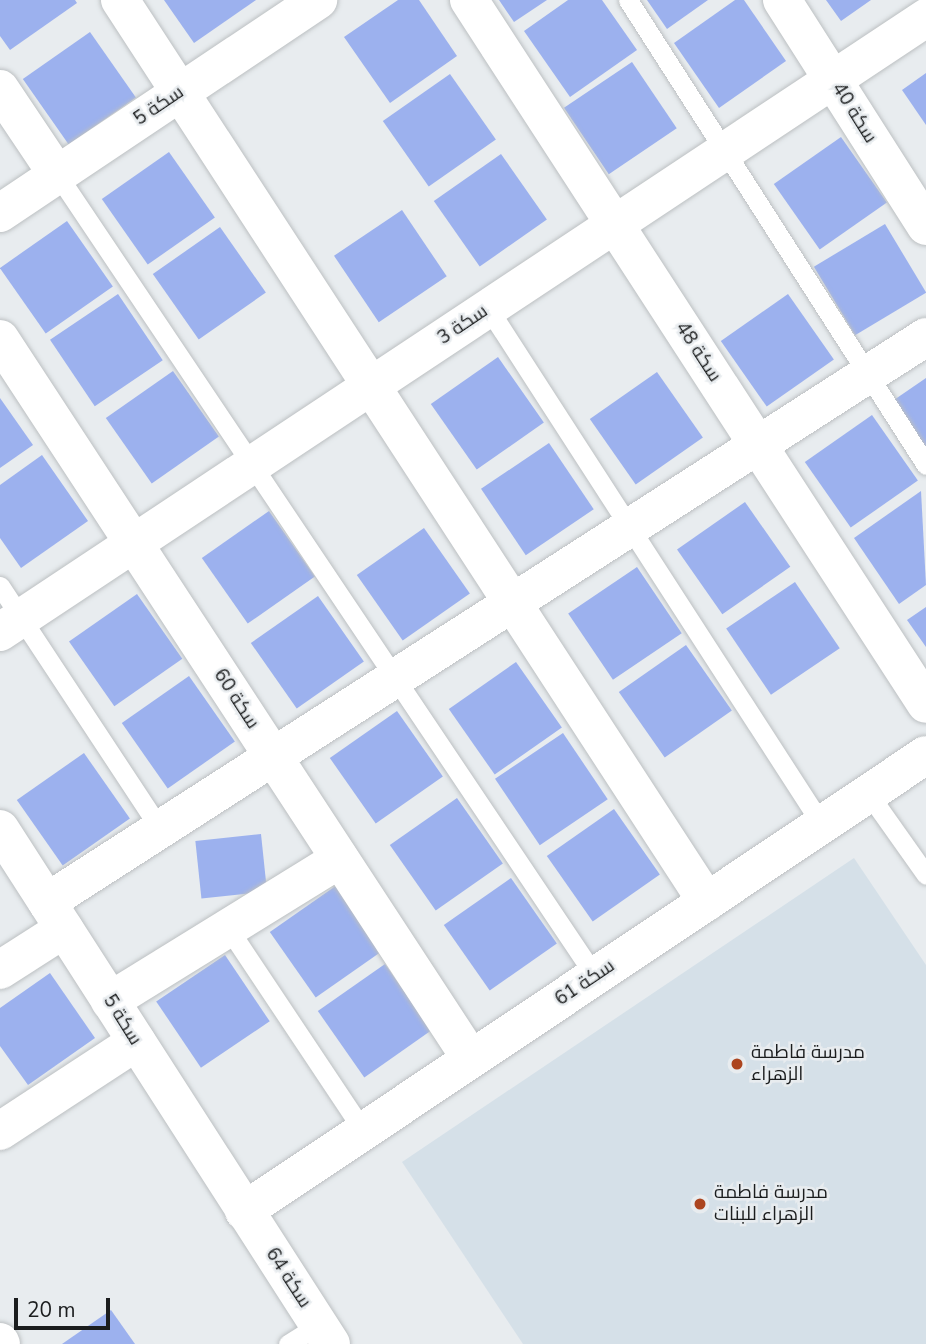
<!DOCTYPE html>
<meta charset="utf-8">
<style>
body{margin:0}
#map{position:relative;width:926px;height:1344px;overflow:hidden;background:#e8ecef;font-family:"Nunito Sans",Cairo,sans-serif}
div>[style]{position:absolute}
.built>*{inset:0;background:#d5e0e8}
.building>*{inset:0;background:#9cb1ee;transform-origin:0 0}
.roads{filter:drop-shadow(0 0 2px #bcc0c2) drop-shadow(0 0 2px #bcc0c2)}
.lane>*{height:19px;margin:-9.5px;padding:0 9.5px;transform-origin:9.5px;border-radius:9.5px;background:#fff}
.street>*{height:38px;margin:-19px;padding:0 19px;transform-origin:19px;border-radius:19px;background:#fff}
.secondary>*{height:38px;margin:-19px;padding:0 19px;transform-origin:19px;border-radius:19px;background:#fff}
.dots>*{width:19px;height:19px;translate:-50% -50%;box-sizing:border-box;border:4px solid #e8ecef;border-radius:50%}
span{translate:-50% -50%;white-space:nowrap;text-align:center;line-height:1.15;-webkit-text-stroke:5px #e8ecef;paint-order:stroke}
.street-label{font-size:19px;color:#1b1d1e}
.poi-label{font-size:19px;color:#1b1d1e}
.left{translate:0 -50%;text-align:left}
.scale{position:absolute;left:14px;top:1298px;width:96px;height:32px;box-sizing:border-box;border:4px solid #1b1d1e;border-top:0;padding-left:9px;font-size:21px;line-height:24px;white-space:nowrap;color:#1b1d1e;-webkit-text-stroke:5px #e8ecef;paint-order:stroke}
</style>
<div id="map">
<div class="built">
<div style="clip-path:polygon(854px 858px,926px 965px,926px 1344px,523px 1344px,402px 1162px)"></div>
</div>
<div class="building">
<div style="clip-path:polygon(0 0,75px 0,77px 3px,10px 50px,0 36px)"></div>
<div style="clip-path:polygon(164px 0,256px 0,194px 43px)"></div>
<div style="clip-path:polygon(398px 0,419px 0,457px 56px,390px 103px,344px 37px)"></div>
<div style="clip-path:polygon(499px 0,547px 0,514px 22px)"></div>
<div style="clip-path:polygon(568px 0,602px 0,637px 50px,570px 97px,524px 31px)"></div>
<div style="clip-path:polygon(647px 0,708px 0,667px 29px)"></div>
<div style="clip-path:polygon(735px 0,744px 0,786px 61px,719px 108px,674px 43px)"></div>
<div style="clip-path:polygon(826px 0,871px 0,841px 21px)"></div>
<div style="left:90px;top:32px;width:80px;height:82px;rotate:55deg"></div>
<div style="left:632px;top:62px;width:80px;height:82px;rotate:56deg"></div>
<div style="clip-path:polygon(926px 73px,926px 125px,902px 90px)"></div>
<div style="left:450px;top:74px;width:80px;height:82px;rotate:55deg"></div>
<div style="left:841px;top:137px;width:80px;height:82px;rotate:55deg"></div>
<div style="left:169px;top:152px;width:80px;height:82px;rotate:55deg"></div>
<div style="left:501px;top:154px;width:80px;height:82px;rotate:55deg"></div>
<div style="left:402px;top:210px;width:80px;height:82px;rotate:56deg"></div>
<div style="left:67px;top:221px;width:80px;height:82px;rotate:55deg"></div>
<div style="left:885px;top:224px;width:80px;height:83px;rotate:59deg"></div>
<div style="left:220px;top:227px;width:80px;height:82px;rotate:55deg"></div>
<div style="left:118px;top:294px;width:80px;height:82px;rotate:56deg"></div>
<div style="left:788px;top:294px;width:80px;height:82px;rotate:55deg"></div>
<div style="left:498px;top:357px;width:80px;height:82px;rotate:55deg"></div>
<div style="left:173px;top:371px;width:80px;height:82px;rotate:55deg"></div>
<div style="left:657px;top:372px;width:80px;height:82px;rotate:55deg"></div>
<div style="clip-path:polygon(926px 378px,926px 453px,891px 402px)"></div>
<div style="clip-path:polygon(0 398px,33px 445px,0 468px)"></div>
<div style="left:872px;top:415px;width:80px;height:82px;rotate:55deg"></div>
<div style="left:549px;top:443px;width:80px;height:82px;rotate:56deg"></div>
<div style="clip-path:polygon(42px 455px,88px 521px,21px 568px,0 538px,0 485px)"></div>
<div style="clip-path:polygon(921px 491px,926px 585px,899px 604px,854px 538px)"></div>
<div style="left:745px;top:502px;width:79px;height:83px;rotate:55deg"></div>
<div style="left:269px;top:511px;width:80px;height:82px;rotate:55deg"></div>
<div style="left:424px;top:528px;width:80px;height:82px;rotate:55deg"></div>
<div style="left:637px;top:567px;width:80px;height:83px;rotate:56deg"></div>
<div style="left:795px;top:582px;width:80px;height:83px;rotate:56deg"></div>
<div style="left:137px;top:594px;width:79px;height:83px;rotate:55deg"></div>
<div style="left:318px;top:596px;width:80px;height:82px;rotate:55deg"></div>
<div style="clip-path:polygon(926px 607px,926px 647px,907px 620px)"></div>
<div style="left:686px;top:645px;width:80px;height:82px;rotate:55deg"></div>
<div style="left:516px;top:662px;width:80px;height:82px;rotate:55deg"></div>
<div style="left:189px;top:676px;width:80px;height:82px;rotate:55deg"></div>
<div style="left:397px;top:711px;width:80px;height:82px;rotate:55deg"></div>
<div style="left:563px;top:733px;width:80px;height:82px;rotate:56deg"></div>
<div style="left:84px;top:753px;width:80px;height:82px;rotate:55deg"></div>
<div style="left:457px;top:798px;width:80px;height:82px;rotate:55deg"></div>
<div style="left:614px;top:809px;width:80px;height:82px;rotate:55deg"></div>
<div style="left:261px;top:834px;width:58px;height:66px;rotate:84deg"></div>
<div style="left:511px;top:878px;width:80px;height:82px;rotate:55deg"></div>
<div style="left:337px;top:885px;width:80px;height:82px;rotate:55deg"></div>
<div style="left:225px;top:955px;width:80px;height:83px;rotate:56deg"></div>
<div style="left:385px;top:964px;width:81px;height:82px;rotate:55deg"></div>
<div style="clip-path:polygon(50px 973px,95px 1038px,28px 1085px,0 1046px,0 1008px)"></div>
<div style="clip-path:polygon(111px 1310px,135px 1344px,62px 1344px)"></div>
</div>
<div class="roads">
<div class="lane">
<div style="left:628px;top:0;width:552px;rotate:57.35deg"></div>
<div style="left:57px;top:174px;width:966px;rotate:56.15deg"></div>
<div style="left:488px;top:308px;width:616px;rotate:57.14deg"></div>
<div style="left:0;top:586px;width:291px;rotate:56.6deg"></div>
<div style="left:868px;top:793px;width:100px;rotate:54.7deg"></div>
<div style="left:228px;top:928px;width:245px;rotate:56.3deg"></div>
<div style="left:288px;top:1344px;width:36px;rotate:-32deg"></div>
</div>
<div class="street">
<div style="left:120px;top:0;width:1076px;rotate:56.94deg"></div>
<div style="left:469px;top:0;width:839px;rotate:57.01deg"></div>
<div style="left:782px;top:0;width:268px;rotate:57.5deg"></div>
<div style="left:0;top:89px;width:102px;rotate:56.2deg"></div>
<div style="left:0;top:213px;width:383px;rotate:-33.8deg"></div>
<div style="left:0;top:339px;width:860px;rotate:56.81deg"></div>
<div style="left:0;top:632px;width:1111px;rotate:-33.55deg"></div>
<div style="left:0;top:829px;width:612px;rotate:57.27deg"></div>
<div style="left:47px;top:902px;width:1045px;rotate:-32.73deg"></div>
<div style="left:0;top:970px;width:76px;rotate:-32.6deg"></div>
<div style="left:110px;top:1001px;width:270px;rotate:-31.7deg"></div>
<div style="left:0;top:1131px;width:163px;rotate:-33.2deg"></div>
<div style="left:244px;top:1211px;width:820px;rotate:-33.77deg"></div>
</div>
<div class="secondary">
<div style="left:0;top:1342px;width:2px;rotate:63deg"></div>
</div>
</div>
<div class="dots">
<div style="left:737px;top:1064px;background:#ac451f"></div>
<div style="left:700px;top:1204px;background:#ac451f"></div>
</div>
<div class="street-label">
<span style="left:159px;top:106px;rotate:-34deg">سكة 5</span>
<span style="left:854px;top:113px;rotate:58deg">سكة 40</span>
<span style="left:463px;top:325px;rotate:-34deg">سكة 3</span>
<span style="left:698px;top:352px;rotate:57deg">سكة 48</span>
<span style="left:236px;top:699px;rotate:57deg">سكة 60</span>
<span style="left:585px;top:983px;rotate:-34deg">سكة 61</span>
<span style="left:122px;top:1020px;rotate:58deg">سكة 5</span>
<span style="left:288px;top:1278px;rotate:57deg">سكة 64</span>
</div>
<div class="poi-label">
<span class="left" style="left:751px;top:1064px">مدرسة فاطمة<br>الزهراء</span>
<span class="left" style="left:714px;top:1204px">مدرسة فاطمة<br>الزهراء للبنات</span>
</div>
<div class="scale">20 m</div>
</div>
